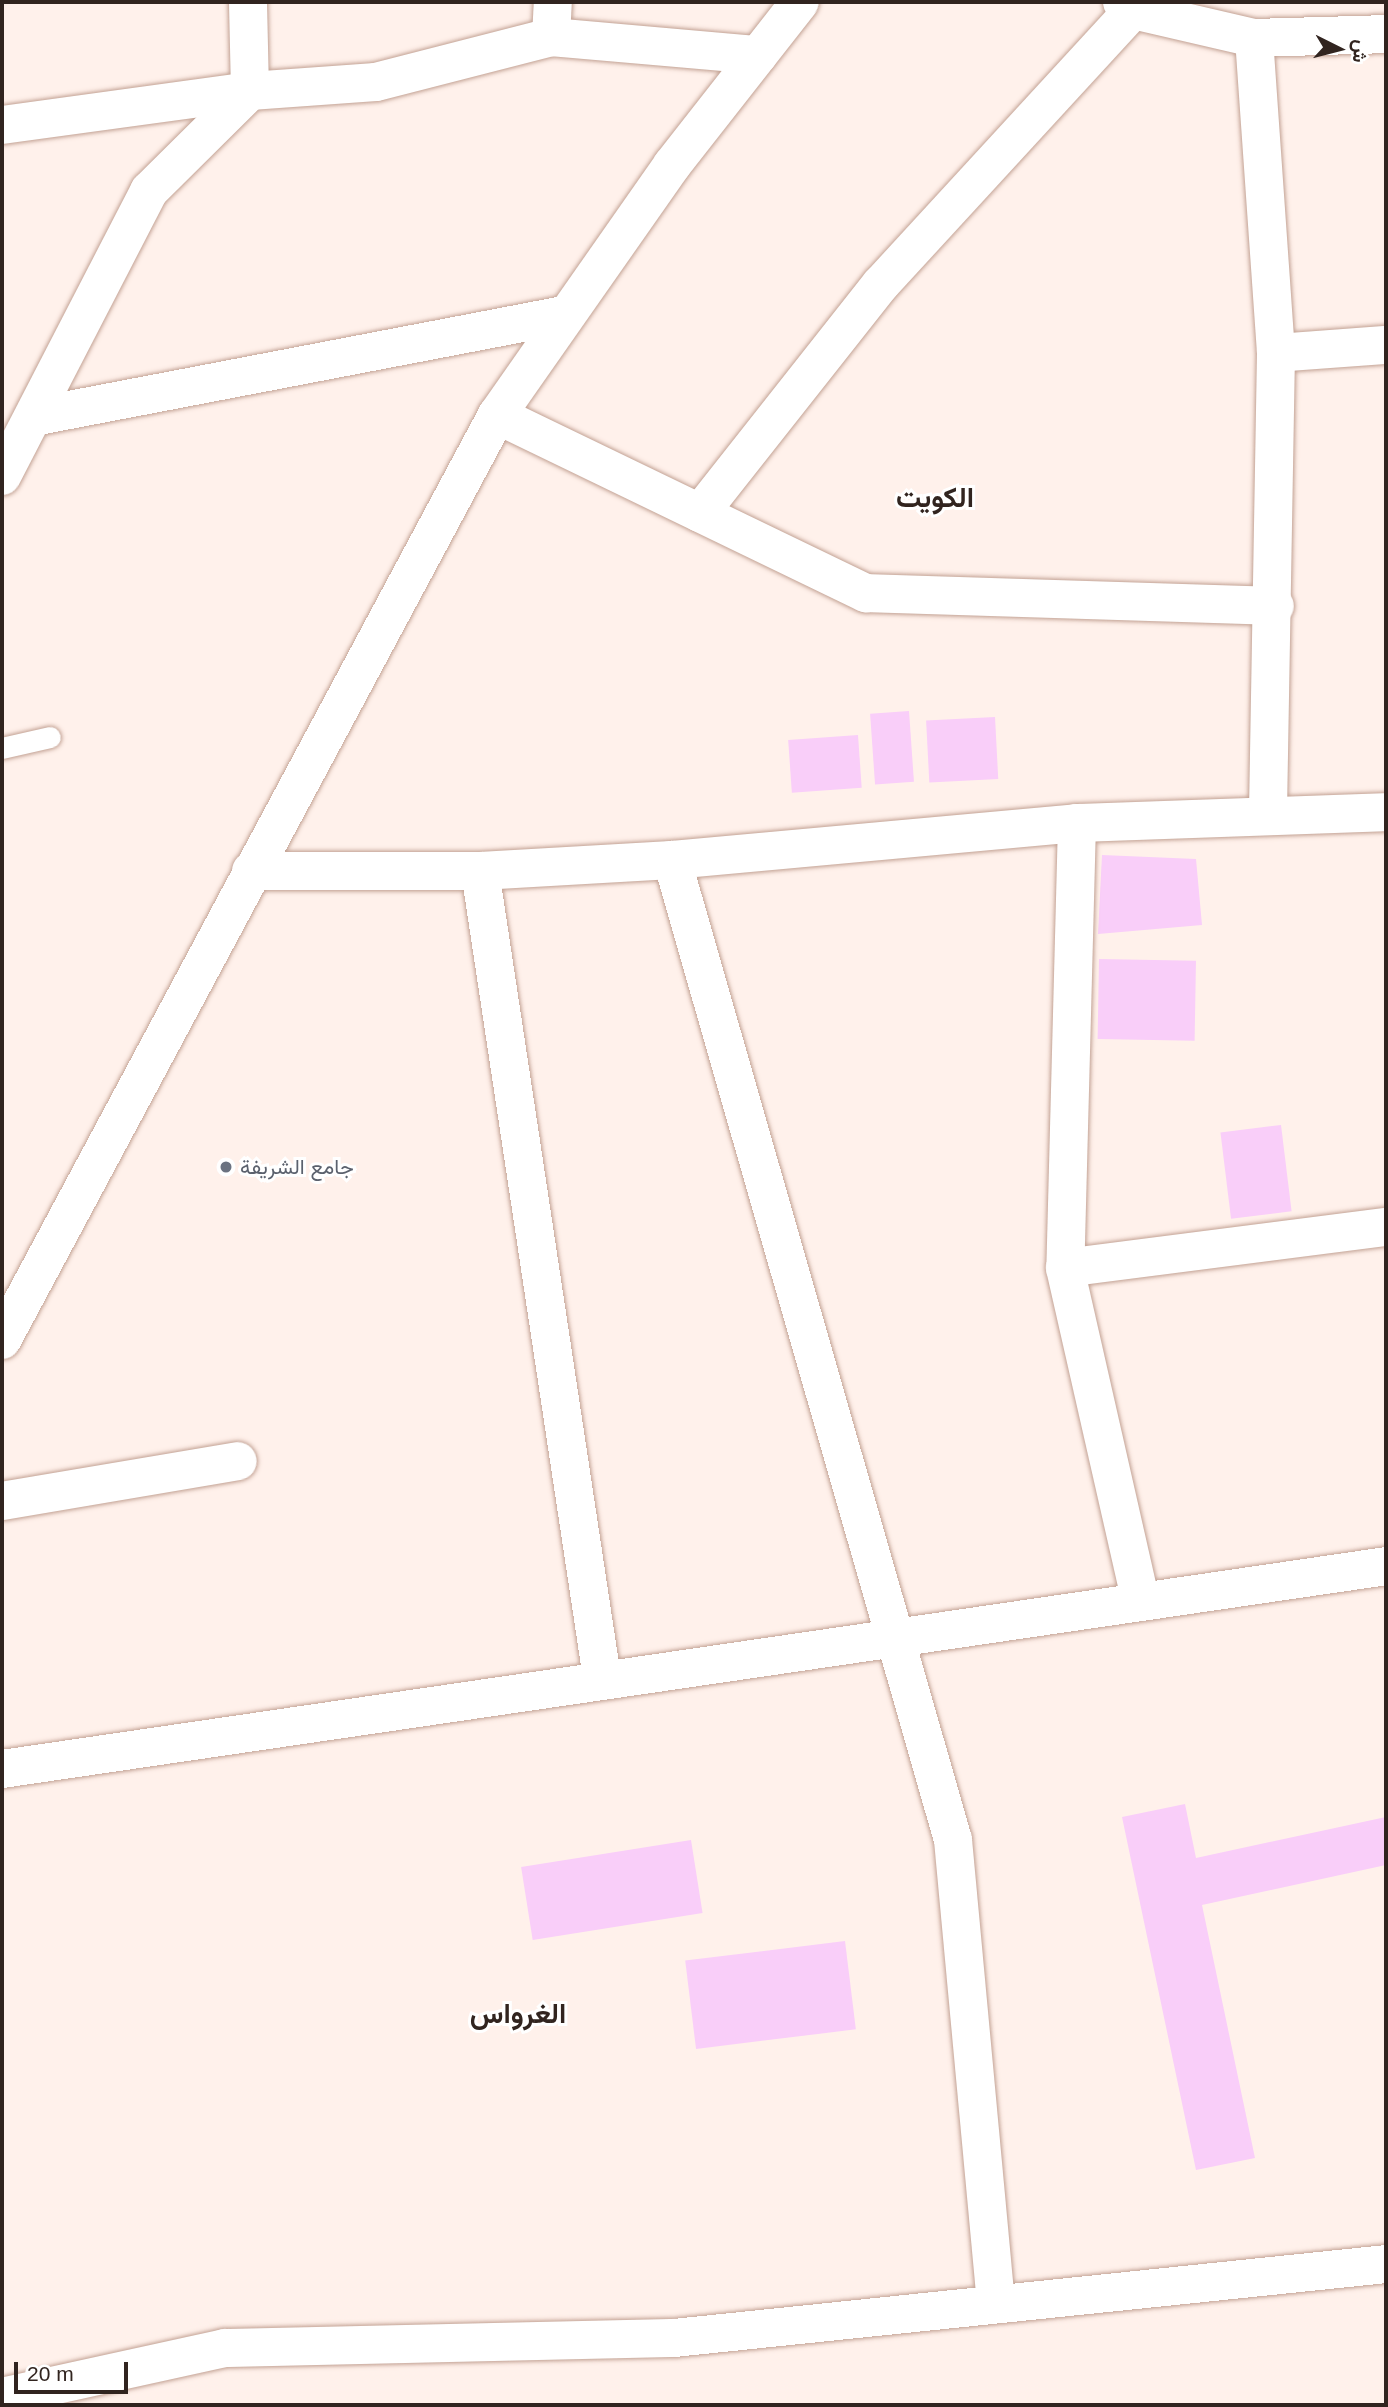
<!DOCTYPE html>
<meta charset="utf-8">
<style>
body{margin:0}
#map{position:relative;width:1388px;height:2407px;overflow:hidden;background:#fff1eb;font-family:Helvetica,Vazirmatn,sans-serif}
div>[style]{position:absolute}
.building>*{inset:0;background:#f9cef9;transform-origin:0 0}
.roads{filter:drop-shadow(0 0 2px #c3a294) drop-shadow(0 0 2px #c3a294)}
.service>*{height:21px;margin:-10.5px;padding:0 10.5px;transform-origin:10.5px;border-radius:10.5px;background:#fff}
.minor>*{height:38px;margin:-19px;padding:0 19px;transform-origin:19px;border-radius:19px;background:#fff}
.dots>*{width:19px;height:19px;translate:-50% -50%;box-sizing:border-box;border:4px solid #fff;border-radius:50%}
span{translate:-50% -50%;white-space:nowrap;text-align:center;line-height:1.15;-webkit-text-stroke:6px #fff;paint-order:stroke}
.worship-label{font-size:21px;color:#5b616d}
.left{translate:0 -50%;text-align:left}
.district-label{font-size:28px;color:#31241f;font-weight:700}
.frame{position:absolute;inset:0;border:4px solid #31241f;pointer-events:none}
.north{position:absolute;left:1304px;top:14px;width:70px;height:70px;-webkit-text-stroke:5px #fff;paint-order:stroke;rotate:96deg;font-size:19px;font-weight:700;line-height:28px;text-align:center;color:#31241f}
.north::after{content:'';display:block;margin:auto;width:24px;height:32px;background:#31241f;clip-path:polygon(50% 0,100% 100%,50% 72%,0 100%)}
.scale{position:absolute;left:14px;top:2362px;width:114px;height:32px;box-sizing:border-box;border:4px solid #31241f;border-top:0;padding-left:9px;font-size:21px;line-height:24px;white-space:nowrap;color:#31241f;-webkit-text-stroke:5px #fff;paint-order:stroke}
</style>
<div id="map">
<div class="building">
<div style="left:909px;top:711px;width:71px;height:39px;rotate:86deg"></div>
<div style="left:995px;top:717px;width:62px;height:69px;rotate:87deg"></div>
<div style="left:858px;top:735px;width:53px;height:70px;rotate:86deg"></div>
<div style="clip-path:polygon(1102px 855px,1196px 859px,1202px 925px,1098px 934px)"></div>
<div style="left:1099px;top:959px;width:97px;height:80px;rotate:1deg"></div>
<div style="left:1281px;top:1125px;width:87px;height:61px;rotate:83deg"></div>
<div style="clip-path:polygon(1185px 1804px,1196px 1858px,1386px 1817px,1386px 1865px,1202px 1905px,1255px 2158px,1196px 2170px,1122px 1817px)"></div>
<div style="left:691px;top:1840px;width:74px;height:172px;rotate:81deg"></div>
<div style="left:845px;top:1941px;width:89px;height:161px;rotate:83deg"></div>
</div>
<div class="roads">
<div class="service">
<div style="left:2px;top:748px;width:49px;rotate:-12.9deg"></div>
</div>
<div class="minor">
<div style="left:1122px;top:2px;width:14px;rotate:36deg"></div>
<div style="left:1133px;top:10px;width:124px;rotate:13deg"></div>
<div style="left:1254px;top:38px;width:316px;rotate:86deg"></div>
<div style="left:1276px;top:353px;width:459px;rotate:91deg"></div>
<div style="left:551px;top:37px;width:35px;rotate:-87deg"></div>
<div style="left:1254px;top:38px;width:132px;rotate:-1.7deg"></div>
<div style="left:2px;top:125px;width:250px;rotate:-7.8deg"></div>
<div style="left:250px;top:91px;width:126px;rotate:-4.1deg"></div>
<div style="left:376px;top:82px;width:181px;rotate:-14.4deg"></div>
<div style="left:551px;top:37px;width:208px;rotate:5deg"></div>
<div style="left:1276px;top:353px;width:110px;rotate:-4.2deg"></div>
<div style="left:497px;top:415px;width:410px;rotate:25.8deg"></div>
<div style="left:866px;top:593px;width:409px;rotate:1.8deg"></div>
<div style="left:38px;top:416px;width:536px;rotate:-10.87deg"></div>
<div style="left:2px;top:476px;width:321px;rotate:-62.7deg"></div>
<div style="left:149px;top:191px;width:142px;rotate:-44.7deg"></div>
<div style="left:250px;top:91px;width:89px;rotate:-91.3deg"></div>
<div style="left:700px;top:513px;width:292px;rotate:-51.7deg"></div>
<div style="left:881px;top:284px;width:372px;rotate:-47.4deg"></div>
<div style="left:1077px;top:823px;width:445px;rotate:91.5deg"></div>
<div style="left:1065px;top:1268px;width:339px;rotate:77.2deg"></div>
<div style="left:672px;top:860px;width:1019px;rotate:74deg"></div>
<div style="left:953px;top:1840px;width:462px;rotate:84.7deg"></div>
<div style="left:251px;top:871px;width:229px"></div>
<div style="left:480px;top:871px;width:192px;rotate:-3.3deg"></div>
<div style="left:672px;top:860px;width:407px;rotate:-5.2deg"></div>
<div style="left:1077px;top:823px;width:309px;rotate:-2deg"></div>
<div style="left:480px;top:871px;width:816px;rotate:81.4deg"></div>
<div style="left:1065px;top:1268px;width:324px;rotate:-7.3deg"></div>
<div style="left:2px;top:1340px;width:1049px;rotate:-61.85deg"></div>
<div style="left:497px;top:415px;width:305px;rotate:-55deg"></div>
<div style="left:672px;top:165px;width:207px;rotate:-51.9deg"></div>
<div style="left:2px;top:1501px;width:239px;rotate:-9.6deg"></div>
<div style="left:2px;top:1769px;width:1399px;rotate:-8.34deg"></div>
<div style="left:2px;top:2397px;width:228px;rotate:-12.4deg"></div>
<div style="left:225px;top:2348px;width:449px;rotate:-1.3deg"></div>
<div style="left:674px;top:2338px;width:716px;rotate:-5.93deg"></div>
</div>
</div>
<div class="dots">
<div style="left:226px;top:1167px;background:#6b7280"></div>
</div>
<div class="worship-label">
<span class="left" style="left:240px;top:1167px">جامع الشريفة</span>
</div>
<div class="district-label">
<span style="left:935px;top:498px">الكويت</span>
<span style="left:518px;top:2014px">الغرواس</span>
</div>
<div class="frame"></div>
<div class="north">ش</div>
<div class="scale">20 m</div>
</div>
